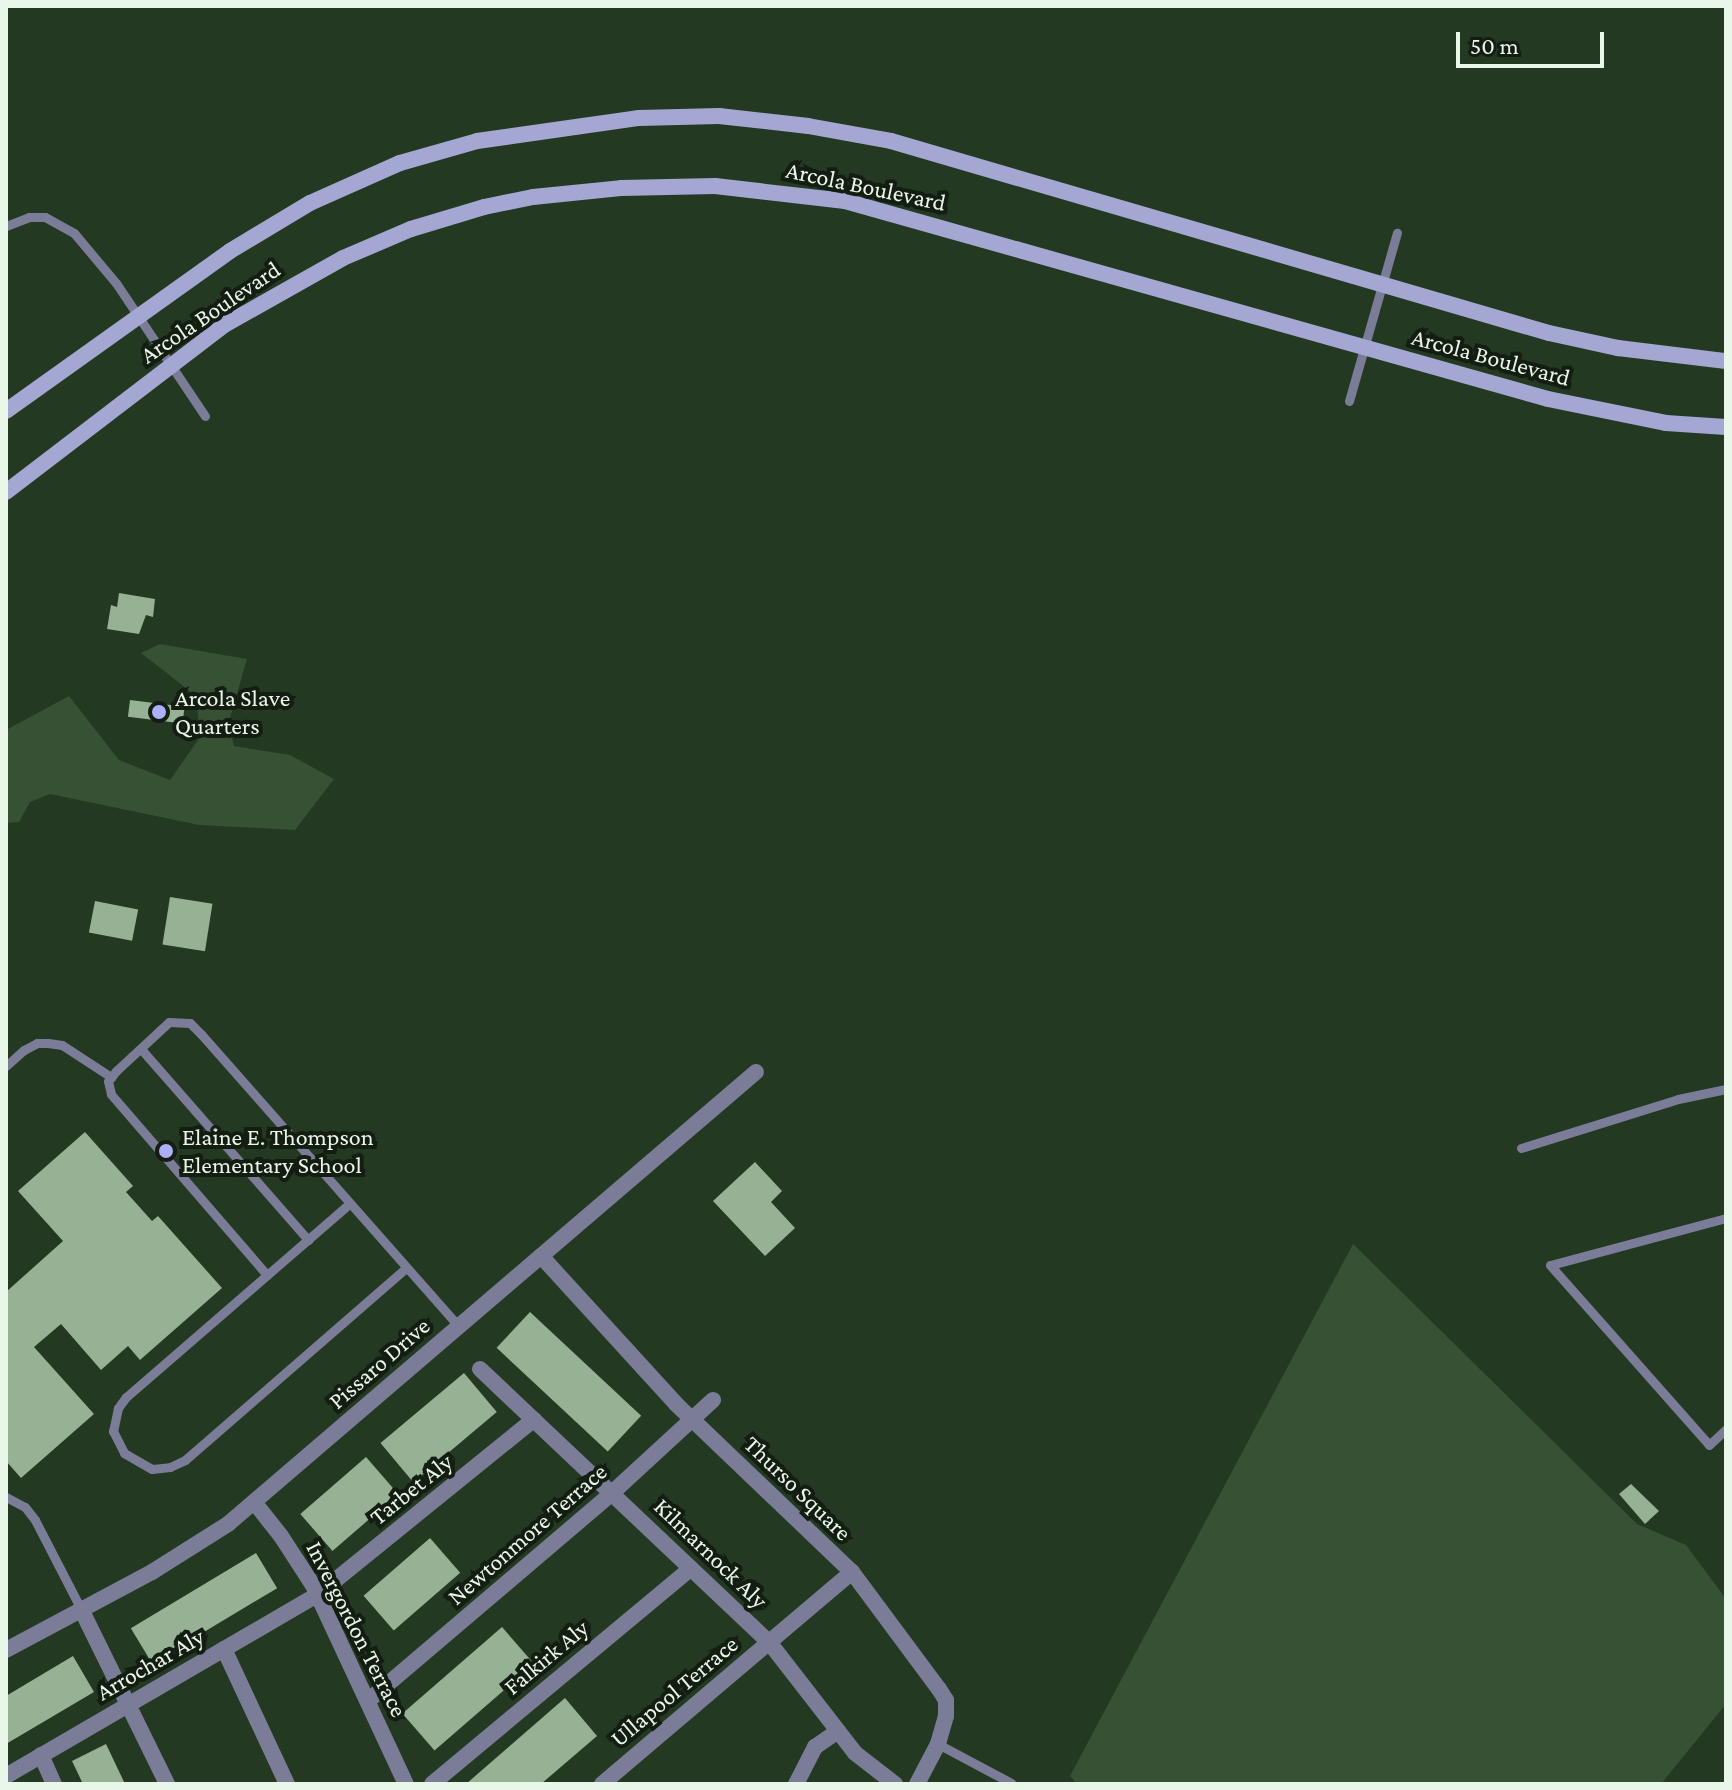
<!DOCTYPE html>
<style>
body{margin:0}
#map{position:relative;width:1732px;height:1790px;overflow:hidden;background:#233921;font-family:"Crimson Pro",serif}
div>[style]{position:absolute}
.green>*{inset:0;background:#365134}
.building>*{inset:0;background:#97b194;transform-origin:0 0}
.service>*{height:9px;margin:-4.5px;padding:0 4.5px;transform-origin:4.5px;border-radius:4.5px;background:#7b7d98}
.minor>*{height:16px;margin:-8px;padding:0 8px;transform-origin:8px;border-radius:8px;background:#7b7d98}
.secondary>*{height:16px;margin:-8px;padding:0 8px;transform-origin:8px;border-radius:8px;background:#a4a7d2}
.dots>*{width:22px;height:22px;translate:-50% -50%;box-sizing:border-box;border:4px solid #131d12;border-radius:50%}
span{translate:-50% -50%;white-space:nowrap;text-align:center;line-height:1.15;-webkit-text-stroke:8px #131d12;paint-order:stroke}
.street-label{font-size:24px;color:#e9f7e8}
.poi-label{font-size:24px;color:#e9f7e8}
.left{translate:0 -50%;text-align:left}
.frame{position:absolute;inset:0;border:8px solid #e9f7e8;pointer-events:none}
.scale{position:absolute;left:1456px;top:32px;width:148px;height:36px;box-sizing:border-box;border:4px solid #e9f7e8;border-top:0;padding-left:10px;font-size:24px;line-height:28px;white-space:nowrap;color:#e9f7e8;-webkit-text-stroke:6px #131d12;paint-order:stroke}
</style>
<div id="map">
<div class="green">
<div style="clip-path:polygon(160px 644px,247px 659px,228px 725px,234px 746px,290px 755px,334px 779px,295px 830px,199px 825px,50px 794px,30px 802px,19px 822px,6px 823px,6px 730px,69px 696px,119px 760px,170px 780px,200px 737px,196px 696px,141px 653px)"></div>
<div style="clip-path:polygon(1353px 1244px,1637px 1524px,1686px 1545px,1726px 1599px,1726px 1704px,1661px 1784px,1077px 1784px,1070px 1776px)"></div>
</div>
<div class="building">
<div style="clip-path:polygon(119px 593px,155px 599px,153px 617px,146px 615px,139px 634px,107px 629px,111px 605px,117px 607px)"></div>
<div style="left:130px;top:700px;width:55px;height:17px;rotate:7deg"></div>
<div style="left:170px;top:897px;width:43px;height:48px;rotate:9deg"></div>
<div style="left:95px;top:901px;width:44px;height:32px;rotate:11deg"></div>
<div style="clip-path:polygon(85px 1132px,133px 1186px,126px 1192px,152px 1221px,158px 1216px,222px 1288px,140px 1360px,128px 1346px,101px 1370px,61px 1324px,34px 1347px,94px 1414px,21px 1478px,6px 1461px,6px 1292px,63px 1241px,18px 1191px)"></div>
<div style="clip-path:polygon(755px 1162px,782px 1191px,771px 1202px,795px 1228px,765px 1256px,713px 1201px)"></div>
<div style="left:530px;top:1312px;width:152px;height:49px;rotate:43deg"></div>
<div style="left:464px;top:1373px;width:51px;height:109px;rotate:50deg"></div>
<div style="left:366px;top:1457px;width:49px;height:87px;rotate:49deg"></div>
<div style="clip-path:polygon(1631px 1484px,1659px 1511px,1645px 1524px,1619px 1494px)"></div>
<div style="left:430px;top:1538px;width:46px;height:88px;rotate:49deg"></div>
<div style="left:256px;top:1553px;width:41px;height:146px;rotate:59deg"></div>
<div style="left:502px;top:1627px;width:49px;height:132px;rotate:49deg"></div>
<div style="clip-path:polygon(73px 1656px,94px 1692px,6px 1744px,6px 1696px)"></div>
<div style="clip-path:polygon(565px 1698px,597px 1736px,541px 1784px,466px 1784px)"></div>
<div style="clip-path:polygon(106px 1744px,125px 1784px,83px 1784px,72px 1761px)"></div>
</div>
<div class="service">
<div style="left:6px;top:226px;width:25px;rotate:-21deg"></div>
<div style="left:29px;top:217px;width:16px"></div>
<div style="left:45px;top:217px;width:33px;rotate:29deg"></div>
<div style="left:74px;top:233px;width:65px;rotate:50deg"></div>
<div style="left:116px;top:283px;width:160px;rotate:56.2deg"></div>
<div style="left:1349px;top:401px;width:175px;rotate:-74.1deg"></div>
<div style="left:141px;top:1049px;width:254px;rotate:48.8deg"></div>
<div style="left:6px;top:1066px;width:24px;rotate:-42deg"></div>
<div style="left:24px;top:1050px;width:15px;rotate:-28deg"></div>
<div style="left:37px;top:1043px;width:11px"></div>
<div style="left:48px;top:1043px;width:14px;rotate:8deg"></div>
<div style="left:62px;top:1045px;width:59px;rotate:33.1deg"></div>
<div style="left:1521px;top:1148px;width:164px;rotate:-17.3deg"></div>
<div style="left:1678px;top:1099px;width:49px;rotate:-11.8deg"></div>
<div style="left:349px;top:1204px;width:295px;rotate:139.1deg"></div>
<div style="left:126px;top:1397px;width:14px;rotate:126deg"></div>
<div style="left:118px;top:1408px;width:24px;rotate:102deg"></div>
<div style="left:113px;top:1431px;width:25px;rotate:63deg"></div>
<div style="left:124px;top:1453px;width:32px;rotate:30deg"></div>
<div style="left:152px;top:1469px;width:18px;rotate:-6deg"></div>
<div style="left:170px;top:1467px;width:17px;rotate:-25deg"></div>
<div style="left:185px;top:1460px;width:293px;rotate:-41deg"></div>
<div style="left:1726px;top:1218px;width:182px;rotate:165deg"></div>
<div style="left:1550px;top:1265px;width:240px;rotate:48.5deg"></div>
<div style="left:1709px;top:1445px;width:23px;rotate:-43deg"></div>
<div style="left:267px;top:1275px;width:239px;rotate:-130.8deg"></div>
<div style="left:111px;top:1094px;width:13px;rotate:-103deg"></div>
<div style="left:108px;top:1081px;width:13px;rotate:-51deg"></div>
<div style="left:116px;top:1071px;width:72px;rotate:-42.8deg"></div>
<div style="left:169px;top:1022px;width:21px;rotate:3deg"></div>
<div style="left:190px;top:1023px;width:16px;rotate:45deg"></div>
<div style="left:201px;top:1034px;width:389px;rotate:48.6deg"></div>
<div style="left:6px;top:1497px;width:21px;rotate:28deg"></div>
<div style="left:25px;top:1507px;width:16px;rotate:52deg"></div>
<div style="left:35px;top:1520px;width:100px;rotate:62.7deg"></div>
<div style="left:938px;top:1744px;width:83px;rotate:28.1deg"></div>
</div>
<div class="minor">
<div style="left:541px;top:1256px;width:200px;rotate:47.6deg"></div>
<div style="left:676px;top:1404px;width:243px;rotate:43.7deg"></div>
<div style="left:852px;top:1572px;width:146px;rotate:53.4deg"></div>
<div style="left:939px;top:1689px;width:13px;rotate:58deg"></div>
<div style="left:946px;top:1700px;width:16px;rotate:90deg"></div>
<div style="left:946px;top:1716px;width:29px;rotate:106deg"></div>
<div style="left:938px;top:1744px;width:45px;rotate:117.7deg"></div>
<div style="left:480px;top:1369px;width:398px;rotate:43.4deg"></div>
<div style="left:769px;top:1642px;width:140px;rotate:52.2deg"></div>
<div style="left:855px;top:1753px;width:51px;rotate:37.8deg"></div>
<div style="left:254px;top:1502px;width:43px;rotate:51.5deg"></div>
<div style="left:281px;top:1536px;width:61px;rotate:57.1deg"></div>
<div style="left:314px;top:1587px;width:217px;rotate:65deg"></div>
<div style="left:81px;top:1609px;width:195px;rotate:63.8deg"></div>
<div style="left:224px;top:1649px;width:149px;rotate:65deg"></div>
<div style="left:6px;top:1650px;width:166px;rotate:-28.1deg"></div>
<div style="left:152px;top:1572px;width:90px;rotate:-32.3deg"></div>
<div style="left:228px;top:1524px;width:695px;rotate:-40.57deg"></div>
<div style="left:369px;top:1700px;width:321px;rotate:-40.4deg"></div>
<div style="left:613px;top:1492px;width:136px;rotate:-42.6deg"></div>
<div style="left:41px;top:1755px;width:32px;rotate:66deg"></div>
<div style="left:6px;top:1776px;width:360px;rotate:-30.2deg"></div>
<div style="left:317px;top:1595px;width:279px;rotate:-39deg"></div>
<div style="left:432px;top:1784px;width:337px;rotate:-39.8deg"></div>
<div style="left:602px;top:1784px;width:328px;rotate:-40.3deg"></div>
<div style="left:796px;top:1784px;width:42px;rotate:-62.8deg"></div>
<div style="left:815px;top:1747px;width:28px;rotate:-35deg"></div>
</div>
<div class="secondary">
<div style="left:6px;top:411px;width:275px;rotate:-35.5deg"></div>
<div style="left:230px;top:251px;width:93px;rotate:-31deg"></div>
<div style="left:310px;top:203px;width:98px;rotate:-24deg"></div>
<div style="left:400px;top:163px;width:80px;rotate:-15.9deg"></div>
<div style="left:477px;top:141px;width:164px;rotate:-8.1deg"></div>
<div style="left:639px;top:118px;width:80px;rotate:-1.4deg"></div>
<div style="left:719px;top:116px;width:90px;rotate:6.4deg"></div>
<div style="left:808px;top:126px;width:84px;rotate:10.2deg"></div>
<div style="left:891px;top:141px;width:685px;rotate:16.27deg"></div>
<div style="left:1549px;top:333px;width:71px;rotate:12.3deg"></div>
<div style="left:1618px;top:348px;width:109px;rotate:6.9deg"></div>
<div style="left:6px;top:492px;width:277px;rotate:-37.4deg"></div>
<div style="left:226px;top:324px;width:134px;rotate:-29.4deg"></div>
<div style="left:343px;top:258px;width:74px;rotate:-23.1deg"></div>
<div style="left:411px;top:229px;width:76px;rotate:-16.8deg"></div>
<div style="left:484px;top:207px;width:50px;rotate:-11.5deg"></div>
<div style="left:533px;top:197px;width:88px;rotate:-5.8deg"></div>
<div style="left:621px;top:188px;width:94px;rotate:-1.2deg"></div>
<div style="left:715px;top:186px;width:131px;rotate:6.6deg"></div>
<div style="left:845px;top:201px;width:730px;rotate:15.73deg"></div>
<div style="left:1548px;top:399px;width:120px;rotate:11.5deg"></div>
<div style="left:1666px;top:423px;width:60px;rotate:3.8deg"></div>
</div>
<div class="dots">
<div style="left:159px;top:712px;background:#acaffb"></div>
<div style="left:166px;top:1151px;background:#acaffb"></div>
</div>
<div class="street-label">
<span style="left:866px;top:186px;rotate:12deg">Arcola Boulevard</span>
<span style="left:210px;top:312px;rotate:-34deg">Arcola Boulevard</span>
<span style="left:1491px;top:357px;rotate:15deg">Arcola Boulevard</span>
<span style="left:379px;top:1363px;rotate:-41deg">Pissaro Drive</span>
<span style="left:798px;top:1488px;rotate:44deg">Thurso Square</span>
<span style="left:411px;top:1489px;rotate:-39deg">Tarbet Aly</span>
<span style="left:527px;top:1534px;rotate:-41deg">Newtonmore Terrace</span>
<span style="left:711px;top:1553px;rotate:44deg">Kilmarnock Aly</span>
<span style="left:357px;top:1629px;rotate:63deg">Invergordon Terrace</span>
<span style="left:546px;top:1657px;rotate:-40deg">Falkirk Aly</span>
<span style="left:150px;top:1664px;rotate:-30deg">Arrochar Aly</span>
<span style="left:674px;top:1691px;rotate:-40deg">Ullapool Terrace</span>
</div>
<div class="poi-label">
<span class="left" style="left:175px;top:712px">Arcola Slave<br>Quarters</span>
<span class="left" style="left:182px;top:1151px">Elaine E. Thompson<br>Elementary School</span>
</div>
<div class="frame"></div>
<div class="scale">50 m</div>
</div>
